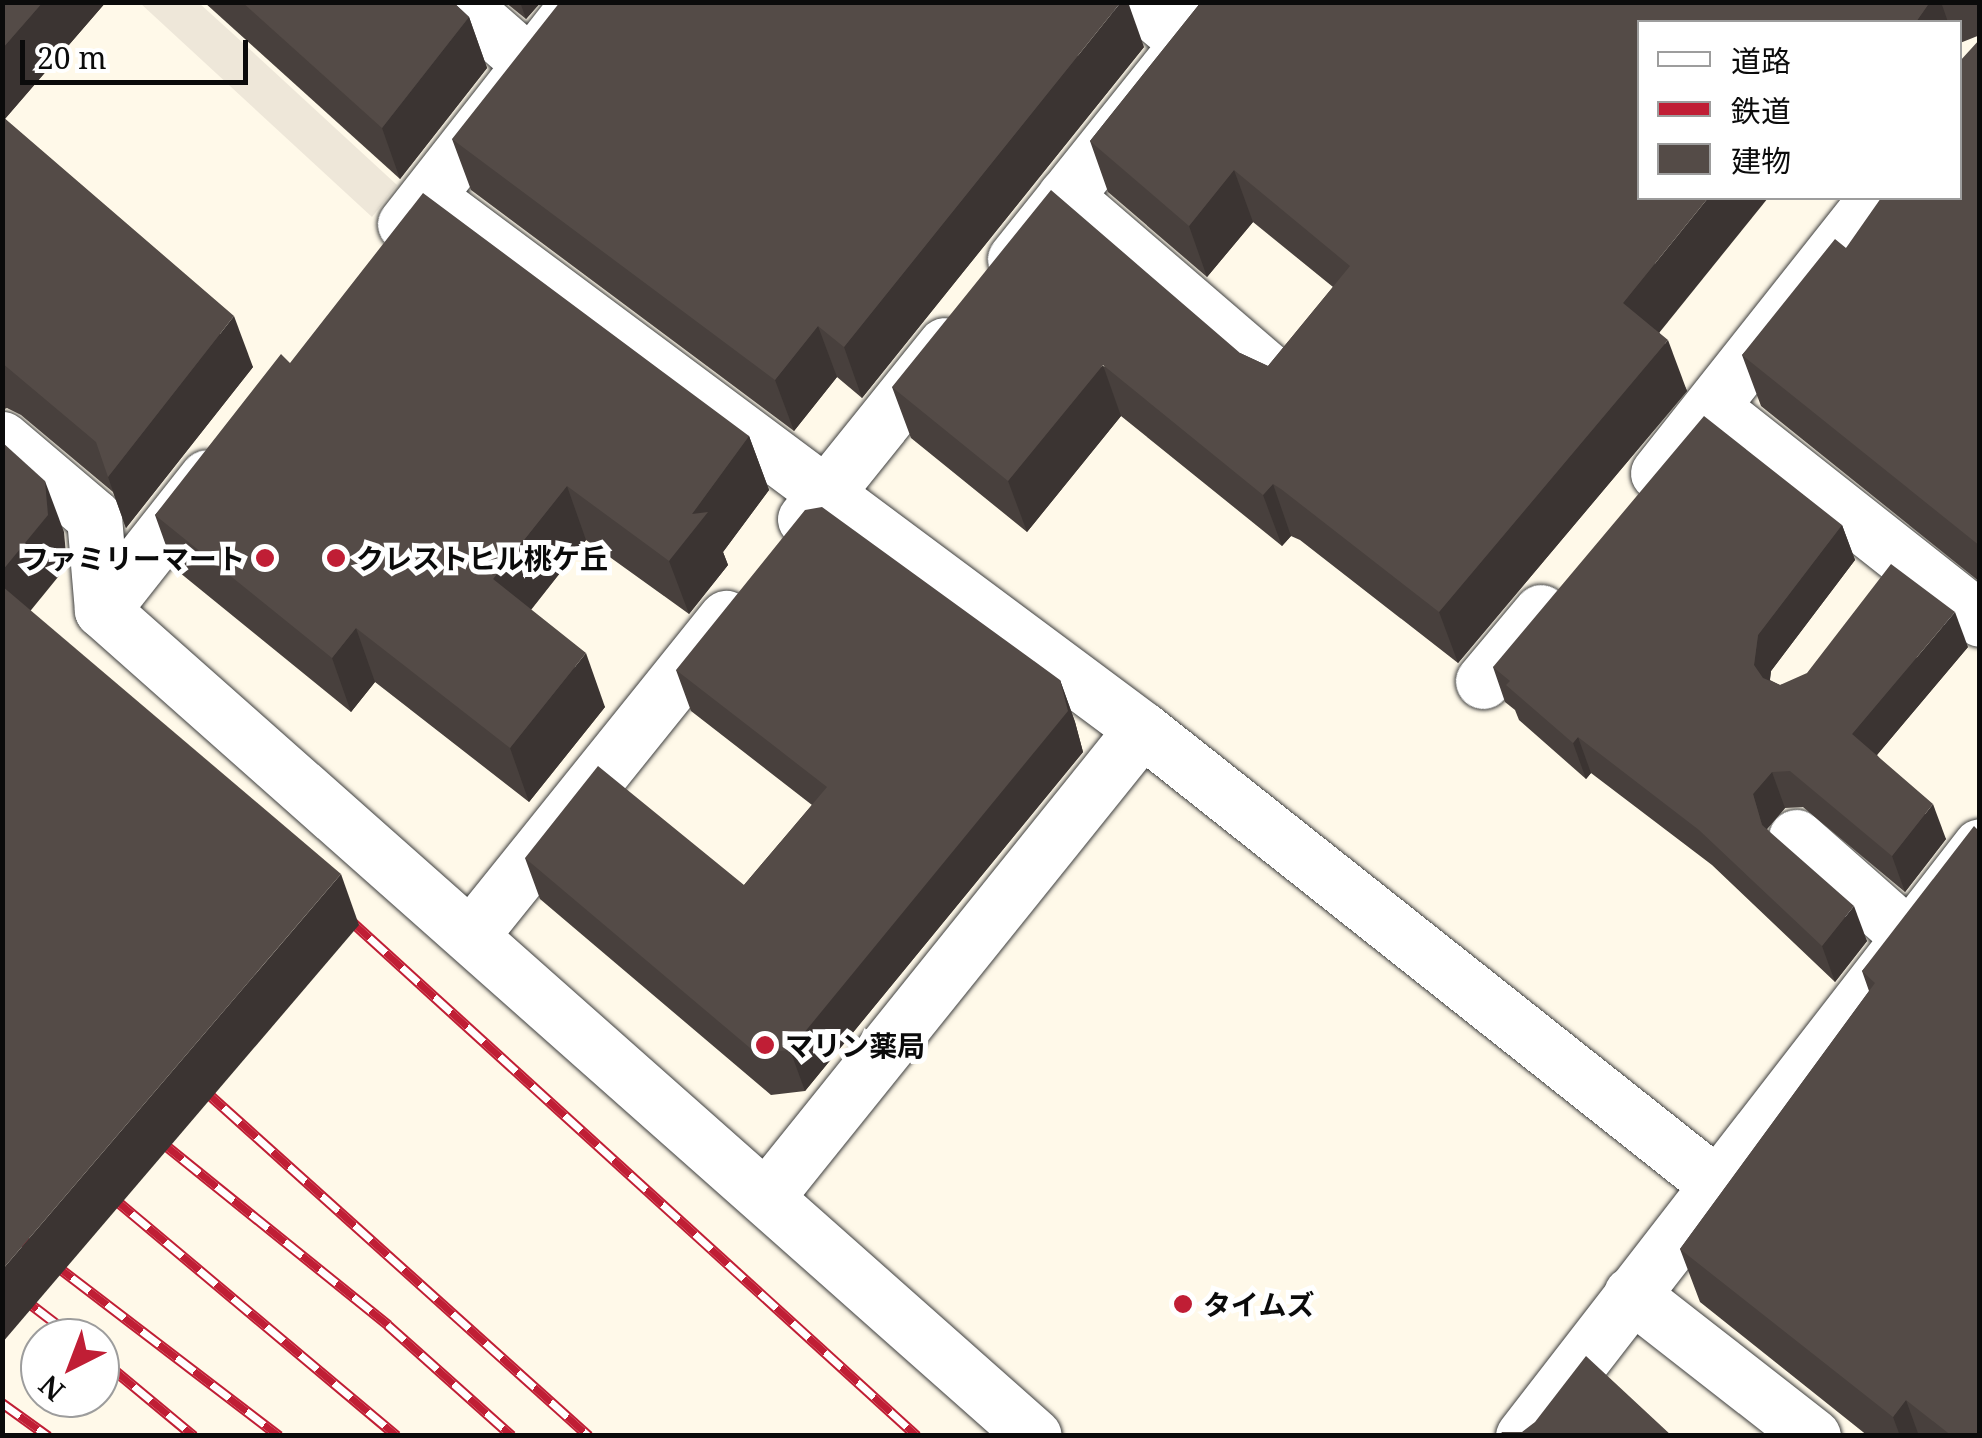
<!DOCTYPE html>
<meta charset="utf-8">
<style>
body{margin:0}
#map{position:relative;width:1982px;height:1438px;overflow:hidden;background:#fff9e9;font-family:"Noto Serif","Noto Sans JP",serif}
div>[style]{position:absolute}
.plaza>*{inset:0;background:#eee7d9}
.roads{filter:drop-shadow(0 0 2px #3e3e3e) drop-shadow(0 0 2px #3e3e3e)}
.minor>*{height:55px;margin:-27.5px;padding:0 27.5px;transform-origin:27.5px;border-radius:27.5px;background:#fff}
.rail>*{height:11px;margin-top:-5.5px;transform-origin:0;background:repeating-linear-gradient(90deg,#fff 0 22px,#c01e35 0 44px);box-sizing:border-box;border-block:2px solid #c01e35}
.wall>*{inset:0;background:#48403d}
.shaded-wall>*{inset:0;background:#3b3432}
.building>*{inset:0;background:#544b47}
.dots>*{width:28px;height:28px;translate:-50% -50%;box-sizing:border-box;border:5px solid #fff;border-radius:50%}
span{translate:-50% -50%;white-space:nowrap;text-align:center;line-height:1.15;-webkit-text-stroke:10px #fff;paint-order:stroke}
.poi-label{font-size:28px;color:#0b0b0b;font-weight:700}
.right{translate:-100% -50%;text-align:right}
.left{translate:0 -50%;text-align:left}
.frame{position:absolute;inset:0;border:5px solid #0b0b0b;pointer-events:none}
.legend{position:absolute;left:1637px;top:20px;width:325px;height:180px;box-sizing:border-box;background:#fff;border:2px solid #9d9d9d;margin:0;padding:12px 18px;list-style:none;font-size:30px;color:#0b0b0b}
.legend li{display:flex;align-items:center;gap:20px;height:50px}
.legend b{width:50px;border:2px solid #9d9d9d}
.north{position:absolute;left:20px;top:1318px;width:100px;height:100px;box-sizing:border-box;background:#fff;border:2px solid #9d9d9d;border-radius:50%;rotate:222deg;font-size:28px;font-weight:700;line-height:40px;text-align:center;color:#0b0b0b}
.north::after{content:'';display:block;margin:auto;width:35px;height:45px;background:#c01e35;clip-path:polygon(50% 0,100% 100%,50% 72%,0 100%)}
.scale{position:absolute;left:20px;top:40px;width:228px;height:45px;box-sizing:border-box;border:5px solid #0b0b0b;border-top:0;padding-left:12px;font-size:30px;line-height:35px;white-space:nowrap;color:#0b0b0b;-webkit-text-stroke:8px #fff;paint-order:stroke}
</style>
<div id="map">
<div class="plaza">
<div style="clip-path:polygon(140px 3px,199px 3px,231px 32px,397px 185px,372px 217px)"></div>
</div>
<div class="roads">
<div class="minor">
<div style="left:459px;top:2px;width:96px;rotate:41.2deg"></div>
<div style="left:1139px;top:2px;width:64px;rotate:39.9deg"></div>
<div style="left:1065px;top:196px;width:282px;rotate:40.7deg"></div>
<div style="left:433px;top:201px;width:884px;rotate:36.68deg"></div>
<div style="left:1142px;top:729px;width:732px;rotate:38.4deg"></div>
<div style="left:405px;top:224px;width:282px;rotate:-51.9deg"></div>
<div style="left:1015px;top:259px;width:329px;rotate:-51.3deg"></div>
<div style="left:1713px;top:408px;width:340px;rotate:38.3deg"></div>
<div style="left:2px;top:439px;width:121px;rotate:40.3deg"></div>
<div style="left:94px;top:517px;width:93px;rotate:85.1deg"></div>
<div style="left:102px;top:610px;width:1245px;rotate:41.55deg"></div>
<div style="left:1658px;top:473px;width:351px;rotate:-51.6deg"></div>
<div style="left:805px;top:519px;width:223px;rotate:-51.2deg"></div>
<div style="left:102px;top:610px;width:169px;rotate:-51.7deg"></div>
<div style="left:1483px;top:681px;width:90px;rotate:-50deg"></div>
<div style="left:1796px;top:837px;width:149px;rotate:41.5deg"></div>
<div style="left:471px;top:935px;width:407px;rotate:-51.2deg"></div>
<div style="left:766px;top:1197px;width:600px;rotate:-51.22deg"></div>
<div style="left:1631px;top:1294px;width:231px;rotate:38deg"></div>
<div style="left:1523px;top:1436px;width:746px;rotate:-52.24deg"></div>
</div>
</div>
<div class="rail">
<div style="left:337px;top:908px;width:784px;rotate:42.31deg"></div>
<div style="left:191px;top:1078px;width:535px;rotate:41.97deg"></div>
<div style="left:148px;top:1131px;width:309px;rotate:38.9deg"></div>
<div style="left:388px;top:1325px;width:166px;rotate:41.8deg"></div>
<div style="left:98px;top:1185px;width:390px;rotate:40deg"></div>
<div style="left:2px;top:1224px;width:349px;rotate:37.4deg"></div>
<div style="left:2px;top:1282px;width:92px;rotate:37.5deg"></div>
<div style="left:100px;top:1358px;width:122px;rotate:39.7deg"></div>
<div style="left:2px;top:1403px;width:57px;rotate:35.7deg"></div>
</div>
<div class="wall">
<div style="clip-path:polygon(2px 2px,106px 2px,5px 119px,253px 367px,126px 528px,113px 492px,21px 415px,7px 408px,2px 410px)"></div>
<div style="clip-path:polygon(204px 2px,453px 2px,469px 17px,487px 68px,400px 179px)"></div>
<div style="clip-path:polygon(505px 2px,541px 2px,526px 19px)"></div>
<div style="clip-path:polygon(1201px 2px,1980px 2px,1980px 35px,1960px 43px,1960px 22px,1640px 22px,1659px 332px,1687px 391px,1458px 663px,1300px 540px,1291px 536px,1282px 546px,1121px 416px,1027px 532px,911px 438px,892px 387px,1240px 353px,1268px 366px,1333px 287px,1253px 222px,1207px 277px,1108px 192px,1090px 141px)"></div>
<div style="clip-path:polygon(1980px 39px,1980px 582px,1761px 406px,1742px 355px,1846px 248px,1960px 198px)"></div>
<div style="clip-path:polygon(1144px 47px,862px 398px,837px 377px,794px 431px,471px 190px,452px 139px)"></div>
<div style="clip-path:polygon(290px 363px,749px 436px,769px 490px,723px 552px,728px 565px,689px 614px,586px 540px,531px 610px,605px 707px,529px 802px,375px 682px,351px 712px,174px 568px,155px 515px)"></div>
<div style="clip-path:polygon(1842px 525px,1855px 560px,1771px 671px,1770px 680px,1780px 685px,1968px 647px,1877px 755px,1946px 839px,1905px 892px,1803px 807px,1785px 808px,1767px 829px,1867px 941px,1835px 982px,1712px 865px,1591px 773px,1586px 779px,1519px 720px,1515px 710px,1505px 702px,1493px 667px)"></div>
<div style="clip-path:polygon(676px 670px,1060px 680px,1075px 722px,1083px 752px,805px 1091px,771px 1095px,540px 899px,525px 858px,744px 885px,812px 805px,691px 711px)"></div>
<div style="clip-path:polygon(1980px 832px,1980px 1436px,1868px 1436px,1700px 1302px,1680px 1249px,1869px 991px,1862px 971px)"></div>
</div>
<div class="shaded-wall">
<div style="clip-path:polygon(43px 2px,106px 2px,2px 122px,2px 49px)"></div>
<div style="clip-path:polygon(520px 2px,541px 2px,526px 19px)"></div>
<div style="clip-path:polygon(1121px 2px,1128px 2px,1144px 47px,862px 398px,844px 347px)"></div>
<div style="clip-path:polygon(1930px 2px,1941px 2px,1948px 22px,1916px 22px)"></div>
<div style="clip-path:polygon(469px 17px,487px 68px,400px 179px,382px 128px)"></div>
<div style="clip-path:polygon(1234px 170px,1253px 222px,1207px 277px,1189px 226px)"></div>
<div style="clip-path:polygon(1708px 198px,1768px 198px,1642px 354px,1623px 303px)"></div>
<div style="clip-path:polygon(234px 316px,253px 367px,126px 528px,108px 477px)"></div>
<div style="clip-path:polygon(818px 326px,837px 377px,794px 431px,775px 380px)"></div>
<div style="clip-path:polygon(1668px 340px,1687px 391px,1458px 663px,1439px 612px)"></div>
<div style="clip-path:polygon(1103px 365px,1121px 416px,1027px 532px,1008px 481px)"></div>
<div style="clip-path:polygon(749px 436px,769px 490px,723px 552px,728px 565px,689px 614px,669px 561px,692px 514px)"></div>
<div style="clip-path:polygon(45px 481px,64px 532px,67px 566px,14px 631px,2px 599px,2px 571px)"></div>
<div style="clip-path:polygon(1273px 484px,1291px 536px,1282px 546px,1263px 495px)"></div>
<div style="clip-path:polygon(567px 486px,586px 540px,512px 633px,493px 579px)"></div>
<div style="clip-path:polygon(1842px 525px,1855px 560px,1771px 671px,1767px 700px,1754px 665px,1758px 635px)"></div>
<div style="clip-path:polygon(1955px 612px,1968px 647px,1865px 769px,1852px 734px)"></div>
<div style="clip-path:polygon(356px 628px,375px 682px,351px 712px,332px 658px)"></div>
<div style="clip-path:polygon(586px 653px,605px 707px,529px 802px,510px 748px)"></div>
<div style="clip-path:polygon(1060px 680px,1075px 722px,1083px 752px,805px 1091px,790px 1050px)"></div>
<div style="clip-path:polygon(1578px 737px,1591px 773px,1586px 779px,1573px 743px)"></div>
<div style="clip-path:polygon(1772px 772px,1785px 808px,1766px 830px,1762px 825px,1753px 794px)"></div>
<div style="clip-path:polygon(1933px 804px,1946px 839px,1905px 892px,1892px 856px)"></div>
<div style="clip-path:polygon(341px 874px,359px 925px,2px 1343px,2px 1270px)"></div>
<div style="clip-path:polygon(1854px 906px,1867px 941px,1835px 982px,1822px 946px)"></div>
<div style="clip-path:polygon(1906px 1400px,1919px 1436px,1900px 1436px,1893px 1417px)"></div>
</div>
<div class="building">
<div style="clip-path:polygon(2px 2px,43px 2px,2px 49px)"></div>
<div style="clip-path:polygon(242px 2px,453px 2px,469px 17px,382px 128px)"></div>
<div style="clip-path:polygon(560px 2px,1121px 2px,844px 347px,818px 326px,775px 380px,452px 139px)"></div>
<div style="clip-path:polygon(1201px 2px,1930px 2px,1916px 22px,1640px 22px,1640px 198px,1708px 198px,1623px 303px,1668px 340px,1439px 612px,1281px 489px,1273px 484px,1263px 495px,1103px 365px,1008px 481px,892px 387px,1051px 190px,1240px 353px,1268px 366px,1350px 266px,1234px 170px,1189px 226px,1090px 141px)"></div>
<div style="clip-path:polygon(1980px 39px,1980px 546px,1742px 355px,1835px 239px,1846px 248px,1881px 198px,1960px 198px,1960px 61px)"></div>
<div style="clip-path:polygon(2px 116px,234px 316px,108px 477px,96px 442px,2px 363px)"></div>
<div style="clip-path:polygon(423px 193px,749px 436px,692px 514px,708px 512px,669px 561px,567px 486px,493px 579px,586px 653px,510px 748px,356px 628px,332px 658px,155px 515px,281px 354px,290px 363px)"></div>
<div style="clip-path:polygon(1704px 416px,1842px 525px,1758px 635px,1754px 665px,1763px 678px,1780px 685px,1807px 673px,1891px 564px,1955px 612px,1852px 734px,1933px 804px,1892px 856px,1790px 771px,1772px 772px,1753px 794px,1762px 825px,1854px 906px,1822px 946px,1699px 830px,1578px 737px,1573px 743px,1506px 685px,1510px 681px,1493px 667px)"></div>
<div style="clip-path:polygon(2px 442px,45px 481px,48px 515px,2px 571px)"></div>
<div style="clip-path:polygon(822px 507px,1060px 680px,1068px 711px,790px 1050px,756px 1053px,525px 858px,598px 766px,744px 885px,827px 787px,676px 670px,805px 510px)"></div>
<div style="clip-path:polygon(2px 586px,341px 874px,2px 1270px)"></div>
<div style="clip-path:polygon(1974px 826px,1980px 832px,1980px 1436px,1952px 1436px,1906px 1400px,1893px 1417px,1680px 1249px,1875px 983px,1862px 971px)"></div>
<div style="clip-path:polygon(1586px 1356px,1672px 1436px,1499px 1436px,1502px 1432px,1522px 1432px,1535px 1422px)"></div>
</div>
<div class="dots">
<div style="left:265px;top:558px;background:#c01e35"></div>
<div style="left:336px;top:558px;background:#c01e35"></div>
<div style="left:765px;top:1045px;background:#c01e35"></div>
<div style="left:1183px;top:1304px;background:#c01e35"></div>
</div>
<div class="poi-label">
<span class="right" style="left:245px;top:558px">ファミリーマート</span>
<span class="left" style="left:356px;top:558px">クレストヒル桃ケ丘</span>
<span class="left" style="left:785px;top:1045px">マリン薬局</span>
<span class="left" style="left:1203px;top:1304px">タイムズ</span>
</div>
<div class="frame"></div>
<ul class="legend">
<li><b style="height:12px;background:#fff"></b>道路</li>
<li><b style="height:12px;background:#c01e35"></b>鉄道</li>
<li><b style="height:28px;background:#544b47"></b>建物</li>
</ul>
<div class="north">N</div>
<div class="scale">20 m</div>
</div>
